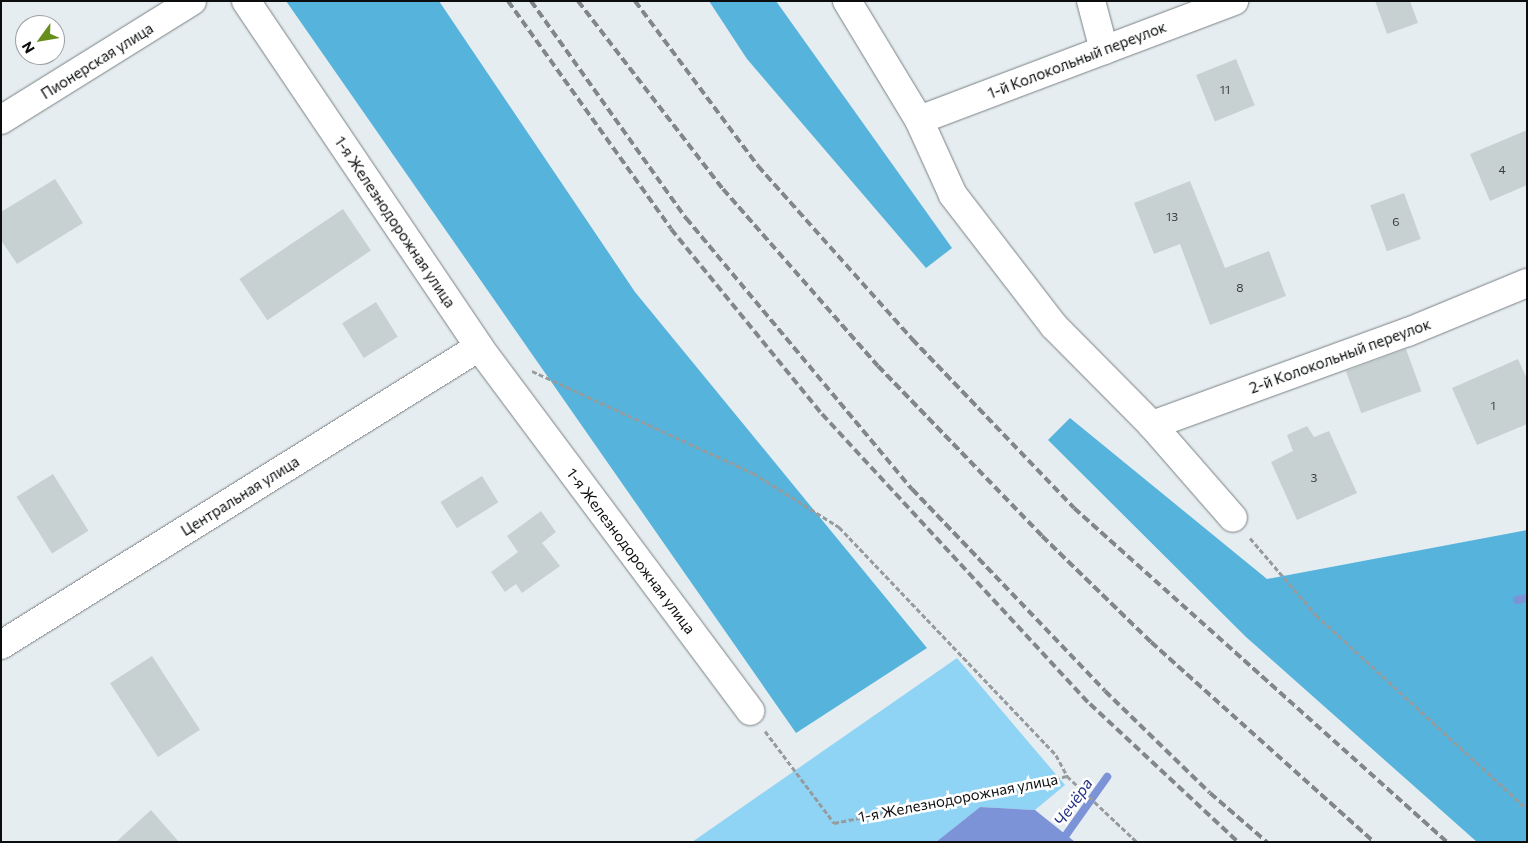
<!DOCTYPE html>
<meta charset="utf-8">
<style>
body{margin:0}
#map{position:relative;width:1528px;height:843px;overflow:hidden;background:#e6edf1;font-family:Commissioner,sans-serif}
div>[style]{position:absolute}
.green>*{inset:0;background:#8fd4f5}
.forest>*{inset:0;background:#56b3dc}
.water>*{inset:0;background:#7d93d8}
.stream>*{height:8px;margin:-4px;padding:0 4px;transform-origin:4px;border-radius:4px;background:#7d93d8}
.building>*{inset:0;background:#c8d1d2;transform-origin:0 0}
.path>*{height:3px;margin-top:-1.5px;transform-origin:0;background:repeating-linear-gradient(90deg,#969b9e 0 5px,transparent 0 7.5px)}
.roads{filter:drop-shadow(0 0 1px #7a8184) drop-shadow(0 0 1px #7a8184)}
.minor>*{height:28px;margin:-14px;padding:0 14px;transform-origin:14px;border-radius:14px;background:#fff}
.rail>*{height:4px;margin-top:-2px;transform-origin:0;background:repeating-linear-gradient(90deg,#818688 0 8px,transparent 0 12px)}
span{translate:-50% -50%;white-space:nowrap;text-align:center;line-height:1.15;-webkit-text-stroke:5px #fff;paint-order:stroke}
.number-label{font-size:12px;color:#3a3e3f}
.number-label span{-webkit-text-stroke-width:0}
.street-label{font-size:15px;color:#0b0d0e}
.water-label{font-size:16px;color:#233283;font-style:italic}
.frame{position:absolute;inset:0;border:2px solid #0b0d0e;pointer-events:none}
.north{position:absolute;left:15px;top:15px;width:50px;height:50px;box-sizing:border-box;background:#fff;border:1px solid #9d9e9f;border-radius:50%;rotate:238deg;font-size:14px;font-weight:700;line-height:20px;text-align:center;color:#0b0d0e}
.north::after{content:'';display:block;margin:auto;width:18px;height:22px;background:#668e1b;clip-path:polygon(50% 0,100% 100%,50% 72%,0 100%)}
</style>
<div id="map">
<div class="green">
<div style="clip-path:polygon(957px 658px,1065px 785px,1035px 810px,980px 807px,936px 842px,692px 842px)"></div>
</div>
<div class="forest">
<div style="clip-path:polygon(286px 1px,439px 1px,635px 292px,927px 648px,796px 733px)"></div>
<div style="clip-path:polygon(709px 1px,776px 1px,952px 248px,926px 268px,747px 59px)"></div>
<div style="clip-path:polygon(1070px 418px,1267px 579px,1527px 530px,1527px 842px,1477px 842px,1246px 637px,1048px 440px)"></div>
</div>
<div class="water">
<div style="clip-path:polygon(980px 807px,1035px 810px,1075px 842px,936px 842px)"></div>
</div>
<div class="stream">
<div style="left:1517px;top:600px;width:10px;rotate:-11deg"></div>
<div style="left:1061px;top:842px;width:80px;rotate:-54.7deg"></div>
</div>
<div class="building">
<div style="clip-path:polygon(1375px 1px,1410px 1px,1418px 23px,1387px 34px)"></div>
<div style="left:1236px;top:59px;width:50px;height:43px;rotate:68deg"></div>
<div style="clip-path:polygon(1527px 130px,1527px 185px,1490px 201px,1470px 154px)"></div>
<div style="clip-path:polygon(55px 179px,83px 223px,17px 264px,1px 240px,1px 212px)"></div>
<div style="clip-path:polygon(1190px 181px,1225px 268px,1269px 251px,1286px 296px,1210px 325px,1180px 244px,1154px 254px,1134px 203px)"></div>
<div style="left:1404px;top:193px;width:49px;height:36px;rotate:70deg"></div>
<div style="left:343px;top:209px;width:50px;height:125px;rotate:56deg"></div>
<div style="left:376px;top:302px;width:41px;height:40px;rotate:58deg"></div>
<div style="left:1406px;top:349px;width:45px;height:64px;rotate:70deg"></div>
<div style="clip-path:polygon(1518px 359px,1527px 379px,1527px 424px,1477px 445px,1452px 388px)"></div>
<div style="clip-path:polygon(1307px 426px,1314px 437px,1329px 431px,1357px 493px,1297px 520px,1271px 462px,1293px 451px,1287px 435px)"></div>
<div style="left:53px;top:474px;width:67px;height:43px;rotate:58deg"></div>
<div style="left:482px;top:476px;width:31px;height:49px;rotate:58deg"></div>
<div style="clip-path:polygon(541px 511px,556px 532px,542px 543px,560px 566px,522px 593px,516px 584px,505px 592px,491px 572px,518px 552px,507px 536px)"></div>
<div style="left:152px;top:656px;width:88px;height:50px;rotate:57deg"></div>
<div style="clip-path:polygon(151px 810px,179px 842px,116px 842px)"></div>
</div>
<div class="path">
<div style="left:532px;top:371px;width:243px;rotate:24.8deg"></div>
<div style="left:753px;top:473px;width:102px;rotate:32.1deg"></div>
<div style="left:839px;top:527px;width:315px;rotate:46.4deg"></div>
<div style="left:1056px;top:755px;width:24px;rotate:62deg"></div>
<div style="left:1067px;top:776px;width:96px;rotate:43.3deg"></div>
<div style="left:1250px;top:538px;width:101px;rotate:49.4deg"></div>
<div style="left:1316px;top:615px;width:287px;rotate:42.6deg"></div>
<div style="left:765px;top:731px;width:115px;rotate:53.1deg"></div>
<div style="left:834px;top:823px;width:238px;rotate:-11.4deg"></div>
</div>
<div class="roads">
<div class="minor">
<div style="left:246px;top:1px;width:417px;rotate:56deg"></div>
<div style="left:479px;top:347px;width:454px;rotate:53.3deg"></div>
<div style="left:847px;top:1px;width:139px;rotate:58.8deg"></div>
<div style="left:919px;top:120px;width:82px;rotate:65.6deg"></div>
<div style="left:953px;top:195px;width:165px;rotate:52.4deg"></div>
<div style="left:1054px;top:326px;width:139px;rotate:45.3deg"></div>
<div style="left:1152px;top:425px;width:123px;rotate:48.9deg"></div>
<div style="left:1091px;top:1px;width:51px;rotate:75.1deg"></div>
<div style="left:1px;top:120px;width:225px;rotate:-31.9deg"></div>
<div style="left:919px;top:120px;width:337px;rotate:-20.7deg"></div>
<div style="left:1152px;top:425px;width:272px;rotate:-20deg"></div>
<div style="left:1408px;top:332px;width:129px;rotate:-22.4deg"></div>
<div style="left:1px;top:645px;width:563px;rotate:-31.94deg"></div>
</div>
</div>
<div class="rail">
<div style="left:508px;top:1px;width:280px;rotate:54.4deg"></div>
<div style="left:671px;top:229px;width:239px;rotate:50.8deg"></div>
<div style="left:822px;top:414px;width:395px;rotate:47.3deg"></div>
<div style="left:1090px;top:704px;width:202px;rotate:43deg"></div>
<div style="left:531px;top:1px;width:267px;rotate:54.5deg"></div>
<div style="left:686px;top:218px;width:353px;rotate:50.2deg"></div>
<div style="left:912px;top:489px;width:279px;rotate:46.3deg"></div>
<div style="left:1105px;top:691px;width:146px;rotate:44.2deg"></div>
<div style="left:1210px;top:793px;width:75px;rotate:40.7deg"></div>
<div style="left:578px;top:1px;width:237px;rotate:52.4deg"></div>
<div style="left:723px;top:189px;width:235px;rotate:48.8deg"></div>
<div style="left:878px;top:366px;width:236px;rotate:46deg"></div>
<div style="left:1042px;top:536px;width:152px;rotate:44.2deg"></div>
<div style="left:1151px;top:642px;width:300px;rotate:41.9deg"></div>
<div style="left:635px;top:1px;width:206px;rotate:53.3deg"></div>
<div style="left:758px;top:166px;width:232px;rotate:48.3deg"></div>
<div style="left:912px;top:339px;width:234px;rotate:46.2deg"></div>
<div style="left:1074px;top:508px;width:501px;rotate:41.84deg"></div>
</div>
<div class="number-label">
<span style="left:1225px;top:90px">11</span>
<span style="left:1502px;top:170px">4</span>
<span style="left:1172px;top:217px">13</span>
<span style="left:1396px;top:222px">6</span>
<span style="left:1240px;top:288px">8</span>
<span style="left:1493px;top:406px">1</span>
<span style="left:1314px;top:478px">3</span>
</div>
<div class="street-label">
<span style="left:1077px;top:60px;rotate:-21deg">1-й Колокольный переулок</span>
<span style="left:97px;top:61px;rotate:-32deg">Пионерская улица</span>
<span style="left:395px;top:222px;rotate:56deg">1-я Железнодорожная улица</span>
<span style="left:1340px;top:356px;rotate:-20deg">2-й Колокольный переулок</span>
<span style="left:240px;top:496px;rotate:-32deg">Центральная улица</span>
<span style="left:631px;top:551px;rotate:53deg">1-я Железнодорожная улица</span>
<span style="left:958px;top:798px;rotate:-11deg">1-я Железнодорожная улица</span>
</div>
<div class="water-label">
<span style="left:1073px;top:802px;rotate:-55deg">Чечёра</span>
</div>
<div class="frame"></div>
<div class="north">N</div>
</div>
